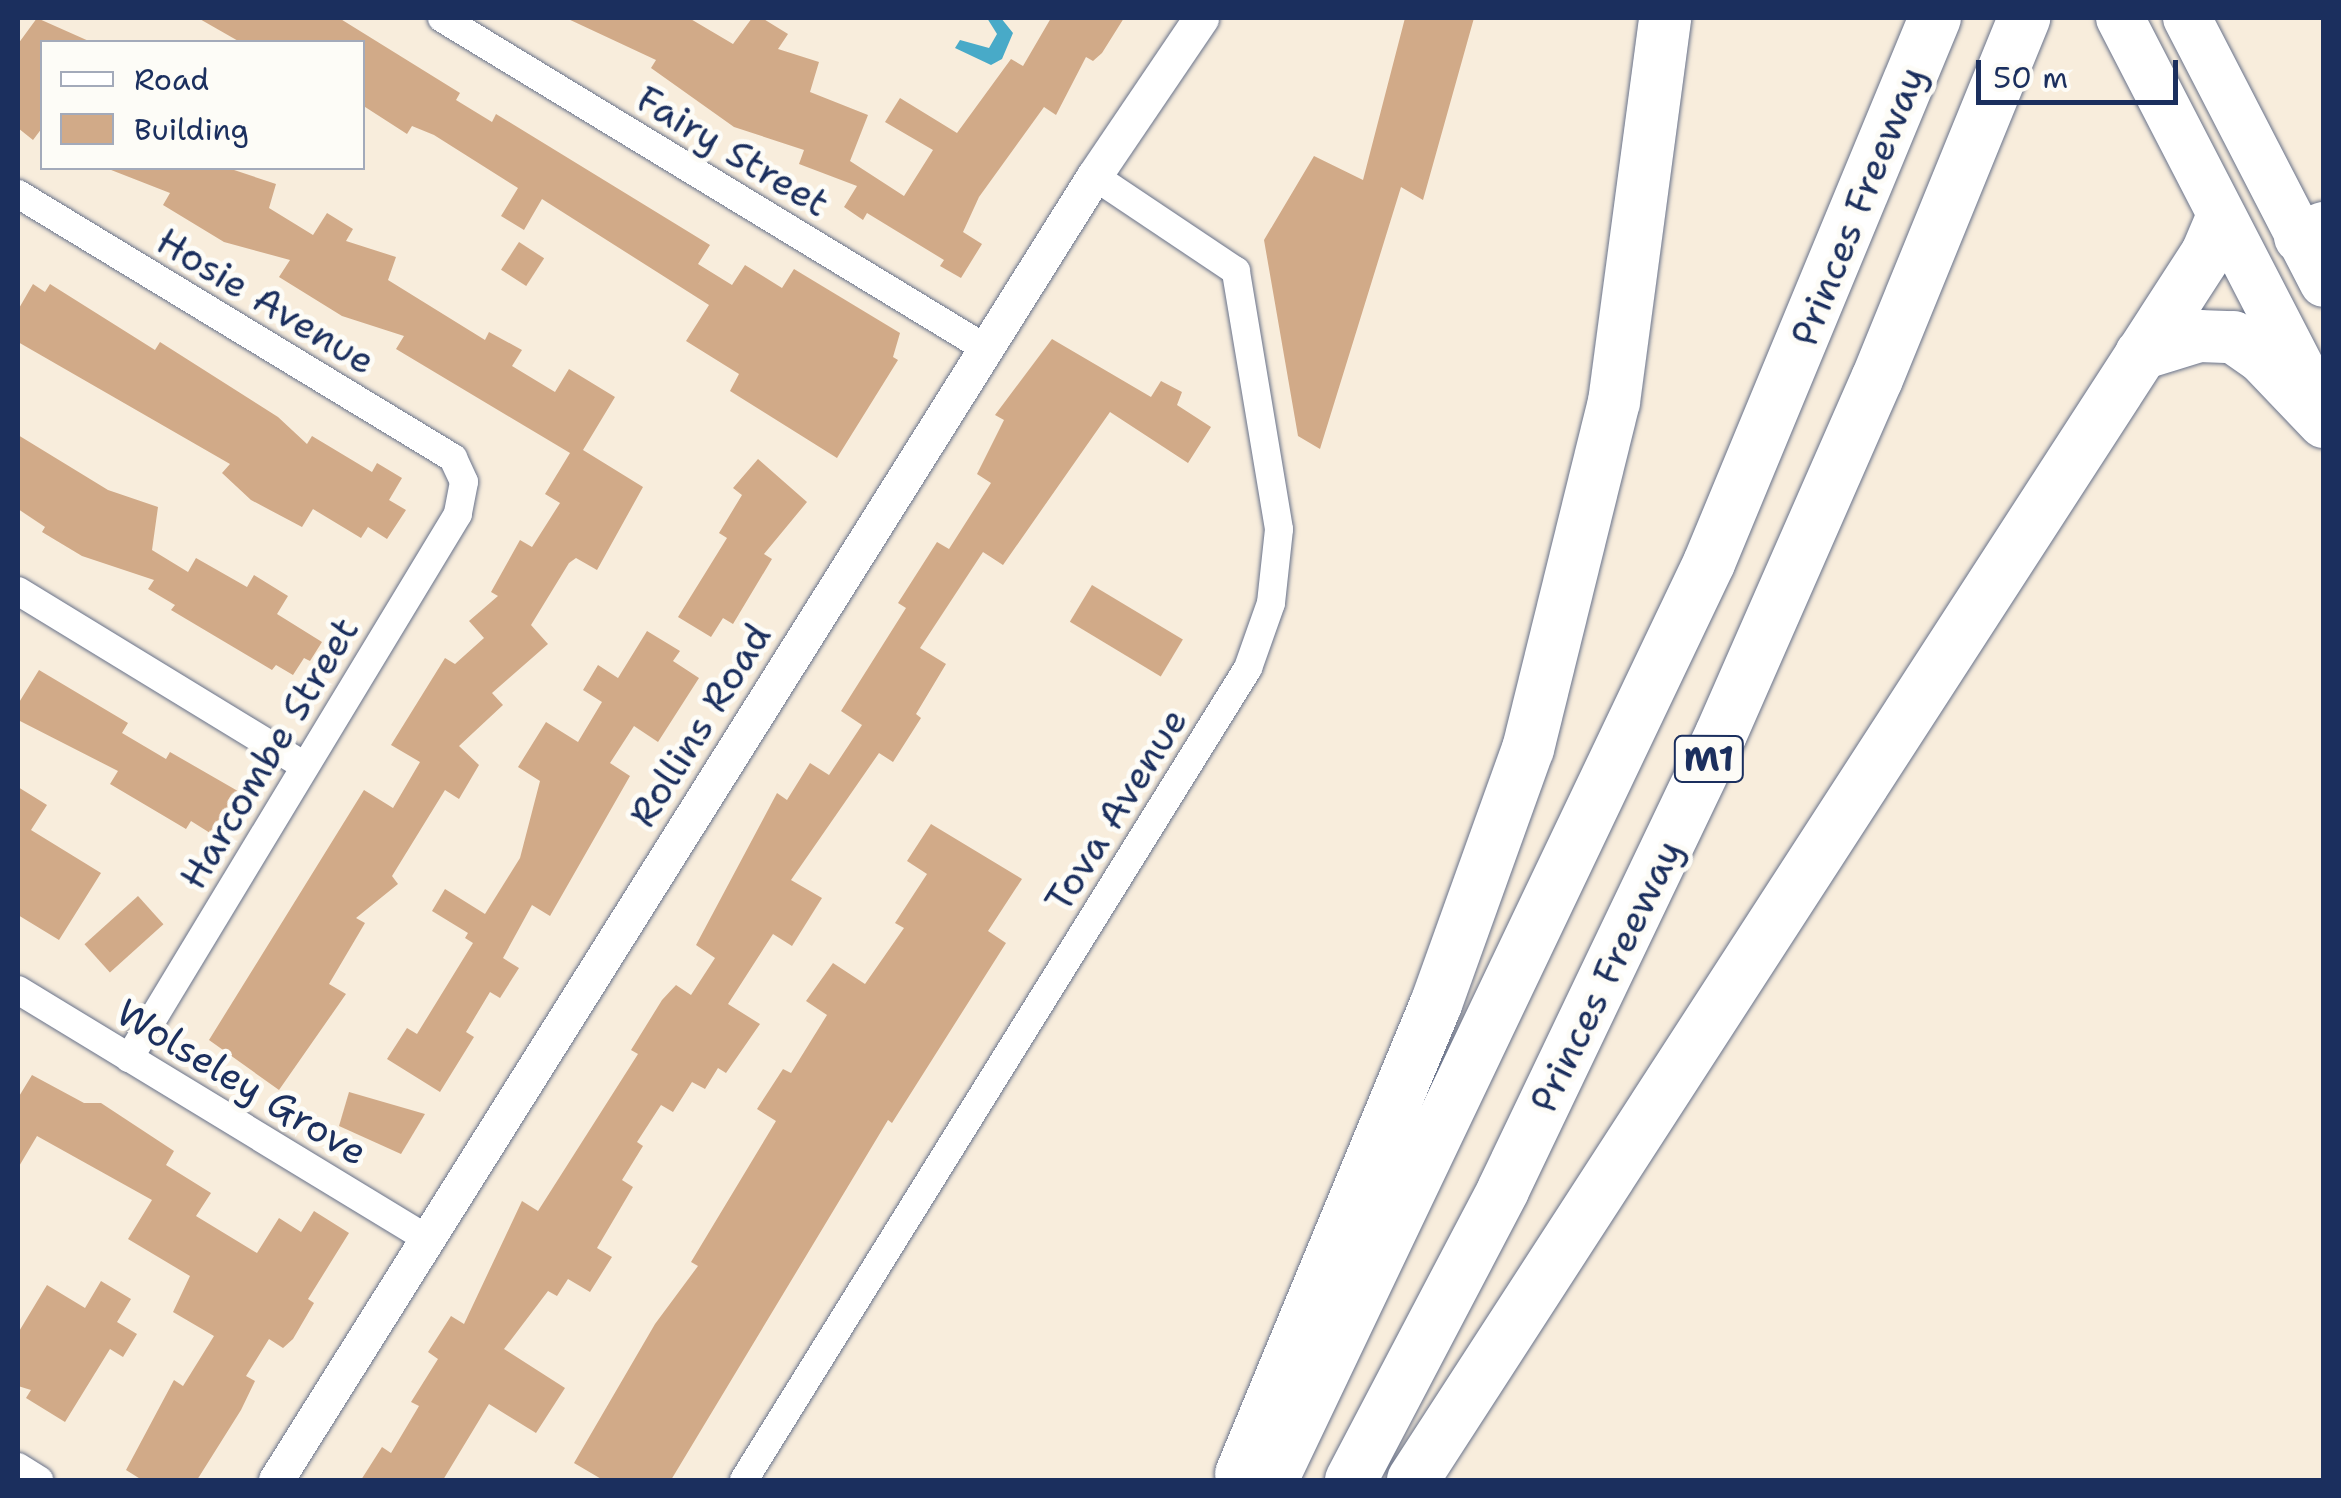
<!DOCTYPE html>
<style>
body{margin:0}
#map{position:relative;width:2341px;height:1498px;overflow:hidden;background:#f8eddc;font-family:"Shantell Sans",sans-serif}
div>[style]{position:absolute}
.water>*{inset:0;background:#48aac8}
.building>*{inset:0;background:#d1aa88;transform-origin:0 0}
.roads{filter:drop-shadow(0 0 2px #68728a) drop-shadow(0 0 2px #68728a)}
.minor>*{height:28px;margin:-14px;padding:0 14px;transform-origin:14px;border-radius:14px;background:#fff}
.tertiary>*{height:35px;margin:-17.5px;padding:0 17.5px;transform-origin:17.5px;border-radius:17.5px;background:#fff}
.trunk>*{height:48px;margin:-24px;padding:0 24px;transform-origin:24px;border-radius:24px;background:#fff}
.motorway>*{height:52px;margin:-26px;padding:0 26px;transform-origin:26px;border-radius:26px;background:#fff}
span{translate:-50% -50%;white-space:nowrap;text-align:center;line-height:1.15;-webkit-text-stroke:10px #fdfcf7;paint-order:stroke}
.shield-label span{padding:2px 8px;background:#fdfcf7;border:2px solid;border-radius:8px;-webkit-text-stroke-width:0}
.shield-label{font-size:35px;color:#1b2f5e;font-weight:700}
.street-label{font-size:38px;color:#1b2f5e}
.frame{position:absolute;inset:0;border:20px solid #1b2f5e;pointer-events:none}
.legend{position:absolute;left:40px;top:40px;width:325px;height:130px;box-sizing:border-box;background:#fdfcf7;border:2px solid #a3aaba;margin:0;padding:12px 18px;list-style:none;font-size:30px;color:#1b2f5e}
.legend li{display:flex;align-items:center;gap:20px;height:50px}
.legend b{width:50px;border:2px solid #a3aaba}
.scale{position:absolute;left:1976px;top:60px;width:202px;height:45px;box-sizing:border-box;border:5px solid #1b2f5e;border-top:0;padding-left:12px;font-size:30px;line-height:35px;white-space:nowrap;color:#1b2f5e;-webkit-text-stroke:8px #fdfcf7;paint-order:stroke}
</style>
<div id="map">
<div class="water">
<div style="clip-path:polygon(987px 18px,1001px 18px,1013px 33px,1002px 59px,991px 65px,955px 48px,960px 40px,989px 48px,997px 34px)"></div>
</div>
<div class="building">
<div style="clip-path:polygon(37px 18px,91px 42px,42px 42px,42px 128px,33px 140px,18px 128px,18px 44px)"></div>
<div style="clip-path:polygon(198px 18px,339px 18px,460px 93px,456px 100px,492px 122px,496px 114px,710px 245px,698px 264px,732px 285px,745px 265px,782px 288px,794px 269px,900px 333px,893px 357px,898px 360px,837px 458px,730px 391px,739px 374px,686px 341px,709px 305px,542px 199px,524px 230px,501px 216px,518px 188px,434px 135px,412px 126px,407px 134px,362px 105px,362px 42px,240px 42px)"></div>
<div style="clip-path:polygon(566px 18px,689px 18px,733px 44px,752px 18px,762px 18px,788px 34px,778px 49px,819px 62px,810px 92px,868px 115px,850px 161px,904px 196px,933px 150px,885px 122px,900px 98px,957px 133px,1011px 59px,1023px 66px,1051px 18px,1124px 18px,1102px 53px,1093px 61px,1086px 57px,1056px 115px,1044px 107px,979px 197px,963px 232px,982px 244px,961px 278px,940px 266px,944px 260px,867px 213px,863px 220px,844px 207px,857px 186px,799px 164px,804px 150px,734px 127px,651px 68px,656px 60px)"></div>
<div style="clip-path:polygon(1405px 18px,1474px 18px,1423px 200px,1401px 187px,1320px 449px,1298px 436px,1264px 240px,1314px 156px,1363px 180px)"></div>
<div style="clip-path:polygon(106px 168px,228px 168px,276px 184px,269px 208px,313px 235px,327px 213px,353px 229px,346px 241px,396px 257px,388px 280px,485px 340px,489px 332px,522px 350px,512px 366px,555px 392px,569px 369px,615px 397px,583px 450px,643px 487px,597px 570px,576px 558px,569px 563px,531px 625px,548px 644px,492px 693px,503px 705px,459px 746px,479px 765px,459px 799px,445px 790px,392px 876px,398px 884px,356px 918px,365px 923px,329px 984px,346px 994px,279px 1090px,209px 1040px,364px 790px,393px 808px,420px 762px,391px 745px,445px 658px,455px 664px,484px 638px,469px 621px,498px 596px,491px 592px,520px 540px,532px 547px,560px 503px,545px 494px,570px 453px,396px 349px,404px 336px,342px 316px,279px 277px,290px 260px,224px 242px,163px 205px,170px 193px)"></div>
<div style="left:519px;top:242px;width:30px;height:33px;rotate:33deg"></div>
<div style="clip-path:polygon(33px 284px,45px 292px,50px 284px,155px 350px,160px 342px,278px 417px,307px 444px,312px 436px,372px 472px,377px 463px,402px 478px,389px 500px,406px 510px,387px 539px,368px 527px,361px 538px,313px 509px,302px 527px,251px 500px,222px 473px,230px 464px,18px 342px,18px 310px)"></div>
<div style="clip-path:polygon(1052px 339px,1151px 397px,1161px 381px,1182px 392px,1177px 405px,1211px 427px,1188px 463px,1110px 412px,1003px 565px,983px 552px,920px 648px,946px 664px,916px 714px,921px 718px,893px 762px,879px 753px,791px 880px,822px 898px,792px 946px,773px 934px,728px 1004px,760px 1024px,726px 1073px,718px 1068px,705px 1089px,692px 1082px,673px 1112px,661px 1105px,637px 1142px,643px 1146px,622px 1180px,633px 1187px,597px 1248px,612px 1257px,590px 1292px,568px 1279px,557px 1296px,548px 1291px,504px 1349px,565px 1388px,536px 1433px,489px 1404px,443px 1480px,361px 1480px,382px 1447px,391px 1453px,419px 1406px,411px 1402px,438px 1359px,428px 1352px,451px 1316px,464px 1324px,522px 1201px,538px 1211px,638px 1054px,631px 1050px,662px 1000px,676px 985px,691px 995px,715px 958px,696px 945px,777px 793px,787px 800px,810px 763px,829px 775px,862px 725px,841px 711px,906px 608px,898px 603px,937px 542px,949px 549px,991px 483px,977px 474px,1004px 420px,995px 415px)"></div>
<div style="clip-path:polygon(18px 435px,108px 490px,158px 507px,152px 550px,188px 572px,196px 558px,247px 587px,254px 575px,288px 596px,277px 614px,322px 642px,310px 661px,304px 658px,293px 675px,276px 665px,272px 670px,171px 610px,175px 605px,148px 589px,154px 580px,82px 556px,42px 532px,45px 527px,18px 509px)"></div>
<div style="clip-path:polygon(758px 459px,807px 502px,764px 554px,772px 559px,733px 624px,723px 618px,711px 637px,678px 617px,727px 538px,719px 533px,742px 495px,733px 488px)"></div>
<div style="left:1092px;top:585px;width:106px;height:43px;rotate:31deg"></div>
<div style="clip-path:polygon(647px 631px,680px 651px,673px 661px,699px 678px,658px 742px,634px 726px,610px 763px,630px 776px,550px 916px,532px 905px,503px 958px,519px 968px,500px 998px,490px 992px,466px 1032px,474px 1037px,440px 1092px,387px 1059px,407px 1028px,417px 1034px,473px 943px,465px 938px,468px 933px,432px 911px,445px 889px,485px 914px,520px 858px,540px 781px,518px 767px,546px 722px,578px 742px,602px 702px,583px 690px,598px 665px,618px 678px)"></div>
<div style="clip-path:polygon(39px 670px,128px 723px,122px 733px,166px 759px,170px 752px,243px 794px,218px 838px,191px 821px,186px 829px,110px 784px,118px 771px,18px 720px,18px 704px)"></div>
<div style="clip-path:polygon(18px 787px,47px 805px,31px 830px,101px 873px,59px 940px,18px 915px)"></div>
<div style="clip-path:polygon(931px 824px,1022px 879px,988px 931px,1006px 943px,892px 1123px,888px 1120px,671px 1480px,603px 1480px,574px 1463px,655px 1324px,698px 1266px,691px 1262px,776px 1121px,757px 1109px,783px 1069px,791px 1073px,827px 1015px,806px 1001px,833px 963px,865px 984px,904px 928px,895px 923px,927px 874px,907px 861px)"></div>
<div style="left:138px;top:896px;width:38px;height:72px;rotate:48deg"></div>
<div style="clip-path:polygon(32px 1075px,84px 1103px,101px 1103px,174px 1151px,166px 1165px,211px 1193px,196px 1216px,257px 1253px,279px 1218px,301px 1232px,314px 1211px,349px 1233px,308px 1299px,314px 1303px,293px 1339px,283px 1348px,269px 1339px,246px 1376px,255px 1381px,241px 1410px,197px 1480px,142px 1480px,126px 1470px,174px 1380px,183px 1386px,214px 1336px,173px 1312px,190px 1276px,128px 1239px,152px 1200px,37px 1136px,18px 1168px,18px 1098px)"></div>
<div style="clip-path:polygon(349px 1092px,425px 1114px,401px 1154px,339px 1126px)"></div>
<div style="clip-path:polygon(101px 1281px,131px 1299px,117px 1322px,137px 1334px,123px 1357px,110px 1349px,65px 1422px,26px 1398px,31px 1390px,18px 1386px,18px 1333px,47px 1285px,85px 1308px)"></div>
</div>
<div class="roads">
<div class="minor">
<div style="left:442px;top:18px;width:635px;rotate:31.29deg"></div>
<div style="left:18px;top:194px;width:509px;rotate:31.25deg"></div>
<div style="left:453px;top:458px;width:26px;rotate:65deg"></div>
<div style="left:464px;top:482px;width:33px;rotate:101deg"></div>
<div style="left:458px;top:514px;width:636px;rotate:121.16deg"></div>
<div style="left:18px;top:591px;width:336px;rotate:31.4deg"></div>
<div style="left:18px;top:990px;width:480px;rotate:31.3deg"></div>
<div style="left:18px;top:1467px;width:25px;rotate:32deg"></div>
<div style="left:744px;top:1480px;width:956px;rotate:-58.17deg"></div>
<div style="left:1248px;top:668px;width:69px;rotate:-70.5deg"></div>
<div style="left:1271px;top:603px;width:74px;rotate:-83.8deg"></div>
<div style="left:1279px;top:529px;width:262px;rotate:-99.5deg"></div>
<div style="left:1236px;top:271px;width:171px;rotate:-146.2deg"></div>
</div>
<div class="tertiary">
<div style="left:276px;top:1480px;width:1539px;rotate:-57.9deg"></div>
<div style="left:1094px;top:176px;width:191px;rotate:-55.9deg"></div>
</div>
<div class="trunk">
<div style="left:2120px;top:18px;width:431px;rotate:62.7deg"></div>
<div style="left:2187px;top:18px;width:298px;rotate:62.7deg"></div>
</div>
<div class="motorway">
<div style="left:2300px;top:237px;width:26px;rotate:-21deg"></div>
<div style="left:2141px;top:354px;width:61px;rotate:-17.2deg"></div>
<div style="left:2199px;top:336px;width:34px;rotate:2deg"></div>
<div style="left:2233px;top:337px;width:35px;rotate:35deg"></div>
<div style="left:2262px;top:357px;width:90px;rotate:46.4deg"></div>
<div style="left:1241px;top:1474px;width:509px;rotate:-67.47deg"></div>
<div style="left:1436px;top:1004px;width:271px;rotate:-70.2deg"></div>
<div style="left:1528px;top:749px;width:357px;rotate:-76.1deg"></div>
<div style="left:1614px;top:402px;width:387px;rotate:-82.4deg"></div>
<div style="left:1272px;top:1480px;width:1016px;rotate:-64.52deg"></div>
<div style="left:1709px;top:563px;width:590px;rotate:-67.48deg"></div>
<div style="left:1351px;top:1480px;width:327px;rotate:-62.3deg"></div>
<div style="left:1503px;top:1190px;width:505px;rotate:-64.45deg"></div>
<div style="left:1721px;top:734px;width:388px;rotate:-66.3deg"></div>
<div style="left:1877px;top:379px;width:390px;rotate:-67.8deg"></div>
<div style="left:1413px;top:1480px;width:1461px;rotate:-57.09deg"></div>
<div style="left:2207px;top:253px;width:34px;rotate:-67deg"></div>
</div>
</div>
<div class="shield-label">
<span style="left:1709px;top:759px">M1</span>
</div>
<div class="street-label">
<span style="left:733px;top:151px;rotate:31deg">Fairy Street</span>
<span style="left:1858px;top:206px;rotate:-68deg">Princes Freeway</span>
<span style="left:266px;top:301px;rotate:31deg">Hosie Avenue</span>
<span style="left:700px;top:725px;rotate:-58deg">Rollins Road</span>
<span style="left:269px;top:753px;rotate:-59deg">Harcombe Street</span>
<span style="left:1116px;top:810px;rotate:-58deg">Tova Avenue</span>
<span style="left:1606px;top:976px;rotate:-64deg">Princes Freeway</span>
<span style="left:242px;top:1082px;rotate:31deg">Wolseley Grove</span>
</div>
<div class="frame"></div>
<ul class="legend">
<li><b style="height:12px;background:#fff"></b>Road</li>
<li><b style="height:28px;background:#d1aa88"></b>Building</li>
</ul>
<div class="scale">50 m</div>
</div>
